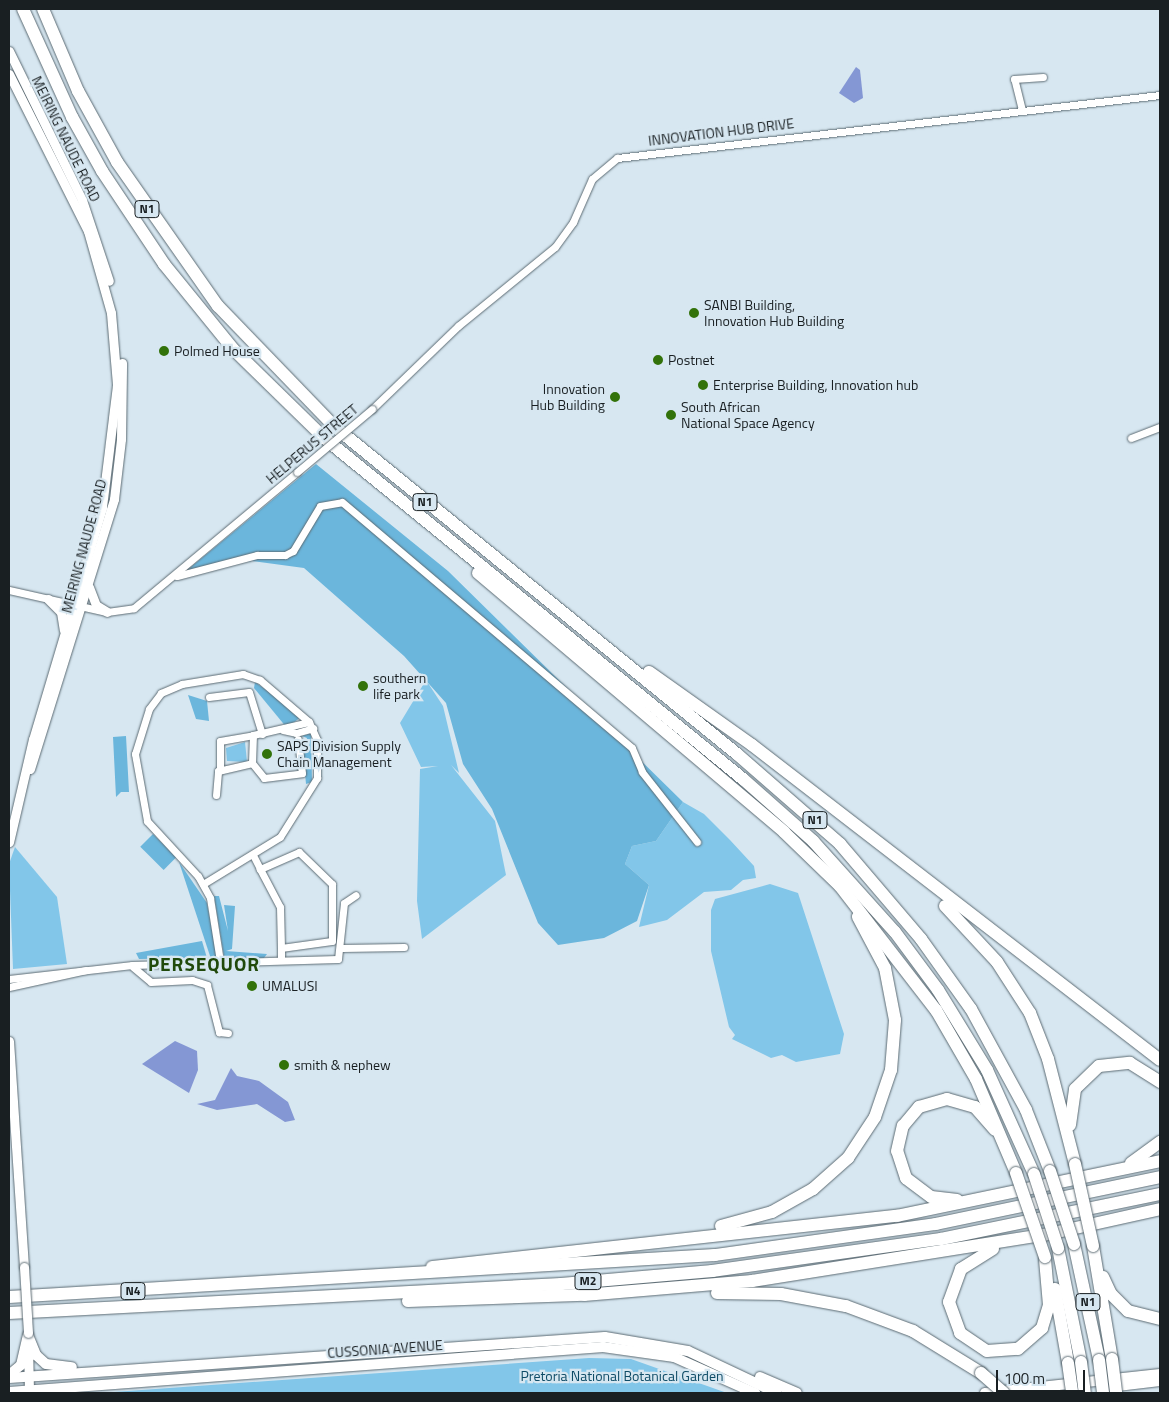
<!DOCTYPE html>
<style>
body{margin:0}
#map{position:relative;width:1169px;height:1402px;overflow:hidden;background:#d7e7f1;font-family:"Titillium Web",sans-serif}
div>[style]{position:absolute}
.green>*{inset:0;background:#82c6e9}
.forest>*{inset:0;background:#6bb6dc;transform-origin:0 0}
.water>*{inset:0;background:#8497d4}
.roads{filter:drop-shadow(0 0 1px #5c6b73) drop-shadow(0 0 1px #5c6b73)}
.minor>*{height:7px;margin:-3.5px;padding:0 3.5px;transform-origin:3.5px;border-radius:3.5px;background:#fff}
.tertiary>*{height:9px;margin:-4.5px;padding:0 4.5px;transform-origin:4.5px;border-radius:4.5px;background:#fff}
.secondary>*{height:10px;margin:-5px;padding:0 5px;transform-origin:5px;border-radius:5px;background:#fff}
.motorway>*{height:12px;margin:-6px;padding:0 6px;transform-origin:6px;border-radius:6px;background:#fff}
.bridges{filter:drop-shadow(0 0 1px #5c6b73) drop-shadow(0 0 1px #5c6b73)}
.minor-bridge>*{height:7px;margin:-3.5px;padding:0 3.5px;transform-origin:3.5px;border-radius:3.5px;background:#fff}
.tertiary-bridge>*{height:9px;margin:-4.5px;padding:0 4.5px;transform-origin:4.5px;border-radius:4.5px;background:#fff}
.motorway-bridge>*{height:12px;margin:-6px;padding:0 6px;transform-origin:6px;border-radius:6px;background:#fff}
.dots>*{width:14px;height:14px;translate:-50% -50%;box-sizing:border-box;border:2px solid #d7e7f1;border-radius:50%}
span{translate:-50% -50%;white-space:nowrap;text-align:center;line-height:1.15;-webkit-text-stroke:4.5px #d7e7f1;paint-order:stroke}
.shield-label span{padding:1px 4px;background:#d7e7f1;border:1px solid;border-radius:4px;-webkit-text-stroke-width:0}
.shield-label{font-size:12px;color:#191f22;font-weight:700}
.street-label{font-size:14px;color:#191f22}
.poi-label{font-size:14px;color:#191f22}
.left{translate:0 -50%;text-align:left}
.right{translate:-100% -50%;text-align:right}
.park-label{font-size:14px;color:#0e4b66}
.district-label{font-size:19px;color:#20490b;font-weight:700;letter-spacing:1px}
.frame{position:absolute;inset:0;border:10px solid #191f22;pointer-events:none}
.scale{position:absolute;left:996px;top:1370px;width:89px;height:22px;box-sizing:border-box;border:2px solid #191f22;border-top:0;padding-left:6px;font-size:15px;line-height:18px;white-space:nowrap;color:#191f22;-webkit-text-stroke:4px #d7e7f1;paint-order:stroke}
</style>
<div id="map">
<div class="green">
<div style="clip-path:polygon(426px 680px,443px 706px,459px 773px,451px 765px,495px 821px,506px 875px,422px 939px,417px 901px,420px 769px,438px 766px,421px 767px,400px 723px)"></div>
<div style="clip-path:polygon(245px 742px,247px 762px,227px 761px,226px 748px)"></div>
<div style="clip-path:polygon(683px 802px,704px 814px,730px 840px,754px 866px,756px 878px,743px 880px,731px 890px,704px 892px,667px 920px,639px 927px,649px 885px,625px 864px,632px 846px,656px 841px)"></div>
<div style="clip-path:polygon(15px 847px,57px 897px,67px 964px,13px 969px,9px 864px)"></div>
<div style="clip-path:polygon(770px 884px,798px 893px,844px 1034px,840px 1054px,796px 1062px,782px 1055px,771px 1058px,732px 1039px,735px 1035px,729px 1027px,711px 951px,711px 910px,715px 899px)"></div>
<div style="clip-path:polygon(589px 1358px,631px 1359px,727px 1393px,100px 1393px)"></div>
</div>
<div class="forest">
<div style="clip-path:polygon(316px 464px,448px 571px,683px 802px,656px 841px,632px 846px,625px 864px,649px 885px,637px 921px,604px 938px,558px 945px,538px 923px,492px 809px,463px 764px,446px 703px,404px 656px,304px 568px,252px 561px,186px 571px)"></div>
<div style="clip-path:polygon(255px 682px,302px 716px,287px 728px,254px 688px)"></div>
<div style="clip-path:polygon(188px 695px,207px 701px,209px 721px,196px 719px)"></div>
<div style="clip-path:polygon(311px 733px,312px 782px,306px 784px,303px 752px,307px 738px,302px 736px)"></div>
<div style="clip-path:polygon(126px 736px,129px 792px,121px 792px,116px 797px,113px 737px)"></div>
<div style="left:153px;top:834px;width:33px;height:18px;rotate:45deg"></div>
<div style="clip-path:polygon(179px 862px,207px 903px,217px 958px,211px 959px)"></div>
<div style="clip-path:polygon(214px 896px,219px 896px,228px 931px,224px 905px,235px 906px,232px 949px,226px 951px,267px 954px,264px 958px,224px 957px)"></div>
<div style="clip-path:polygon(202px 941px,207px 958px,139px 959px,136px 953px)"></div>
</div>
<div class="water">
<div style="clip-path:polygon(856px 67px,860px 70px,863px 98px,854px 103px,839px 93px)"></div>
<div style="clip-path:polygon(175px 1041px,197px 1051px,198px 1070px,189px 1093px,142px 1064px)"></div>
<div style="clip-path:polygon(231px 1068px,237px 1076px,259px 1081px,288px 1102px,295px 1120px,285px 1122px,257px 1104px,217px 1110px,197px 1104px,215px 1100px)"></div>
</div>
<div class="roads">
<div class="minor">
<div style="left:1022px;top:110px;width:32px;rotate:-104deg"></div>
<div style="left:1014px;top:79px;width:29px;rotate:-4deg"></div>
<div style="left:372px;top:409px;width:120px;rotate:-44deg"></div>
<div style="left:458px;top:326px;width:125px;rotate:-39.2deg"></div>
<div style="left:555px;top:247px;width:31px;rotate:-54deg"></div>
<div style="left:573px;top:222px;width:47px;rotate:-66.2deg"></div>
<div style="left:592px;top:179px;width:33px;rotate:-40deg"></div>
<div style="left:617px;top:158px;width:547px;rotate:-6.62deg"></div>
<div style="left:1131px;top:438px;width:31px;rotate:-21deg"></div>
<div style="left:177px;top:576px;width:83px;rotate:-14.7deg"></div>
<div style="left:257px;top:555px;width:28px"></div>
<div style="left:285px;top:555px;width:9px;rotate:-27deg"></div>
<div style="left:293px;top:551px;width:52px;rotate:-59deg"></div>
<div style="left:320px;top:506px;width:22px;rotate:-10deg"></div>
<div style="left:342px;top:502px;width:380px;rotate:40.3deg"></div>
<div style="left:632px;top:748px;width:26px;rotate:67deg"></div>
<div style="left:642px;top:772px;width:89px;rotate:51.8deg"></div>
<div style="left:9px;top:590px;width:100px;rotate:12.7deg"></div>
<div style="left:107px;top:612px;width:27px;rotate:-8deg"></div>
<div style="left:134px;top:608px;width:212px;rotate:-39.8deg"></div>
<div style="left:209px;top:697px;width:40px;rotate:-7.1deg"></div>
<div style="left:249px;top:692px;width:44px;rotate:72.8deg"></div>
<div style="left:283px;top:730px;width:13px;rotate:13deg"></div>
<div style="left:296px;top:733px;width:18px;rotate:-16deg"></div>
<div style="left:252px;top:763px;width:19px;rotate:51deg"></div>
<div style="left:264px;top:778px;width:38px;rotate:-7deg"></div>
<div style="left:302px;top:773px;width:34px;rotate:-97deg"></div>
<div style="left:220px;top:770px;width:29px;rotate:-90deg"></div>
<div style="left:220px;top:741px;width:34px;rotate:-10deg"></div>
<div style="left:216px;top:795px;width:24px;rotate:-85deg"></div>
<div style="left:218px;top:771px;width:35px;rotate:-13deg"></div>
<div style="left:252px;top:763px;width:28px;rotate:-88deg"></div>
<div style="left:253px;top:735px;width:57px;rotate:-13.1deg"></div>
<div style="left:253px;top:855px;width:16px;rotate:63deg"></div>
<div style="left:203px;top:884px;width:90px;rotate:-31.4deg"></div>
<div style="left:280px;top:837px;width:70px;rotate:-57.9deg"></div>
<div style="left:317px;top:778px;width:38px;rotate:-90deg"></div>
<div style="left:317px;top:740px;width:20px;rotate:-114deg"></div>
<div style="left:309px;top:722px;width:65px;rotate:-139.4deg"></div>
<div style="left:260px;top:680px;width:18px;rotate:-161deg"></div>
<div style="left:243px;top:674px;width:62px;rotate:170.7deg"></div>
<div style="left:182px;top:684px;width:23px;rotate:157deg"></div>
<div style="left:161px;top:693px;width:20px;rotate:127deg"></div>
<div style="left:149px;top:709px;width:47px;rotate:107.3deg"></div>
<div style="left:135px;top:754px;width:68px;rotate:79.8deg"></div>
<div style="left:147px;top:821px;width:75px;rotate:47.2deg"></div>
<div style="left:198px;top:876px;width:25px;rotate:61deg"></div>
<div style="left:210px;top:898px;width:64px;rotate:81deg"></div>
<div style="left:342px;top:948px;width:62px;rotate:-0.9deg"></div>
<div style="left:281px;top:960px;width:12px;rotate:-90deg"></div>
<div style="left:281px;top:948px;width:51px;rotate:-7.8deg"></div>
<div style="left:332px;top:941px;width:57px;rotate:-90deg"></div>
<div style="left:332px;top:884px;width:46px;rotate:-135.9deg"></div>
<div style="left:299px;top:852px;width:43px;rotate:156.4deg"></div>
<div style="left:260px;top:869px;width:43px;rotate:62.2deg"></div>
<div style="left:280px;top:907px;width:41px;rotate:88.6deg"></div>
<div style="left:133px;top:967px;width:23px;rotate:40deg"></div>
<div style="left:151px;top:982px;width:41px;rotate:-2.8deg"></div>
<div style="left:192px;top:980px;width:16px;rotate:18deg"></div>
<div style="left:207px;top:985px;width:49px;rotate:75.7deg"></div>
<div style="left:219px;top:1032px;width:9px;rotate:6deg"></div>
<div style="left:9px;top:979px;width:124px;rotate:-6.5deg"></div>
<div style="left:132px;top:965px;width:206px;rotate:-1.7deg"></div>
<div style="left:338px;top:959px;width:56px;rotate:-83.9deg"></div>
<div style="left:344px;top:903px;width:14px;rotate:-34deg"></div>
<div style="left:9px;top:987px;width:79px;rotate:-12.4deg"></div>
</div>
<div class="tertiary">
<div style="left:9px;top:51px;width:166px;rotate:63.9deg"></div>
<div style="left:82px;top:200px;width:85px;rotate:71.6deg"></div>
<div style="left:9px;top:74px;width:176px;rotate:63.3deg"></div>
<div style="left:88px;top:231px;width:85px;rotate:74.3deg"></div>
<div style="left:111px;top:313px;width:72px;rotate:85.2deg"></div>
<div style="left:117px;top:385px;width:124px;rotate:97deg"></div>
<div style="left:102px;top:508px;width:241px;rotate:106.6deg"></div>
<div style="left:33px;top:739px;width:106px;rotate:103.1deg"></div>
<div style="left:89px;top:587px;width:19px;rotate:69deg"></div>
<div style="left:96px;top:605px;width:13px;rotate:32deg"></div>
<div style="left:48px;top:599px;width:18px;rotate:45deg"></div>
<div style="left:61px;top:612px;width:18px;rotate:81deg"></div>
<div style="left:30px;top:769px;width:283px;rotate:-72.7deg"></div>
<div style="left:114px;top:499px;width:60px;rotate:-83.3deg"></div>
<div style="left:121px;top:439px;width:76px;rotate:-89.2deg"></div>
<div style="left:9px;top:1041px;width:226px;rotate:86.2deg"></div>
<div style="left:28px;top:1346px;width:45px;rotate:88.7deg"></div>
</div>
<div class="secondary">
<div style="left:28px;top:1335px;width:22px;rotate:68deg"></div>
<div style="left:36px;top:1355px;width:13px;rotate:42deg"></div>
<div style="left:46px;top:1364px;width:26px;rotate:7deg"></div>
<div style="left:9px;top:1375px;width:16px;rotate:-40deg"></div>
<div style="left:21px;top:1365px;width:31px;rotate:-77deg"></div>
<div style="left:760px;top:1377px;width:40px;rotate:23.4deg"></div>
<div style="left:9px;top:1378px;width:597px;rotate:-3.94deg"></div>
<div style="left:605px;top:1337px;width:84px;rotate:9.6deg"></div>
<div style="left:688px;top:1351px;width:98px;rotate:25.3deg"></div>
<div style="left:1109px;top:1387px;width:51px;rotate:-6.7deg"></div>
<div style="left:9px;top:1392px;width:596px;rotate:-4.33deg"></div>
<div style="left:603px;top:1347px;width:72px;rotate:8deg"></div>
<div style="left:674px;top:1357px;width:89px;rotate:24deg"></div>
<div style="left:985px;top:1393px;width:176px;rotate:-6.2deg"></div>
</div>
<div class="motorway">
<div style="left:23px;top:9px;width:119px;rotate:65.6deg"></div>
<div style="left:72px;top:117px;width:62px;rotate:60.9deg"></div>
<div style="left:102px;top:171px;width:112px;rotate:56.3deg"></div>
<div style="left:164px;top:264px;width:111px;rotate:50.9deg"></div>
<div style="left:234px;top:350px;width:124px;rotate:44.3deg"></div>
<div style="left:323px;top:437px;width:542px;rotate:39.16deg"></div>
<div style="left:743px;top:779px;width:94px;rotate:41.5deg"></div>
<div style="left:813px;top:841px;width:122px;rotate:48deg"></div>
<div style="left:895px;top:932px;width:72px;rotate:53.4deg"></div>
<div style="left:938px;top:990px;width:94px;rotate:58.5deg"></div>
<div style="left:987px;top:1070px;width:114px;rotate:65.7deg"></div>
<div style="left:43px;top:9px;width:89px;rotate:66.9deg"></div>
<div style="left:78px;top:91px;width:81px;rotate:61.2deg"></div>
<div style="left:117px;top:162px;width:176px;rotate:55deg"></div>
<div style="left:218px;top:306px;width:168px;rotate:46deg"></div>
<div style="left:335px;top:427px;width:518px;rotate:39.13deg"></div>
<div style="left:737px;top:754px;width:137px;rotate:41.1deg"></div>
<div style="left:840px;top:844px;width:125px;rotate:49.5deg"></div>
<div style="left:921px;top:939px;width:86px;rotate:54.5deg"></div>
<div style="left:971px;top:1009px;width:115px;rotate:61.4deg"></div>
<div style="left:1026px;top:1110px;width:66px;rotate:68.5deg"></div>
<div style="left:478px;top:573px;width:401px;rotate:40.2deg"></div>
<div style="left:784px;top:832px;width:78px;rotate:44deg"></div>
<div style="left:840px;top:886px;width:157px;rotate:52.3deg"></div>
<div style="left:936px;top:1010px;width:80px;rotate:59.9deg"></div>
<div style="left:976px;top:1079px;width:102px;rotate:66.9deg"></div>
<div style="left:649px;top:672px;width:126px;rotate:35.3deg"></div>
<div style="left:752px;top:745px;width:515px;rotate:37.67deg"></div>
<div style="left:945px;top:906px;width:76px;rotate:47.1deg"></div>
<div style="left:997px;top:962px;width:61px;rotate:57.1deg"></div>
<div style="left:1030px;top:1013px;width:49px;rotate:68.6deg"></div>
<div style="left:1048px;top:1059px;width:108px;rotate:75.6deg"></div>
<div style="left:1070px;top:1125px;width:36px;rotate:-82deg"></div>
<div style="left:1075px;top:1089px;width:33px;rotate:-44deg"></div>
<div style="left:1099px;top:1066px;width:31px;rotate:-6deg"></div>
<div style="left:1130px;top:1063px;width:36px;rotate:32deg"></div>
<div style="left:1131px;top:1163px;width:36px;rotate:-36deg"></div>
<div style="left:957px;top:1200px;width:26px;rotate:-173deg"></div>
<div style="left:931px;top:1197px;width:31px;rotate:-143deg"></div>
<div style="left:906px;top:1178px;width:28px;rotate:-108deg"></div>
<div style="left:897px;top:1151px;width:26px;rotate:-77deg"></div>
<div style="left:903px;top:1126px;width:25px;rotate:-50deg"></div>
<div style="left:919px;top:1107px;width:29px;rotate:-16deg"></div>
<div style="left:947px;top:1099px;width:29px;rotate:16deg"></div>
<div style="left:975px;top:1107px;width:30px;rotate:49deg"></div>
<div style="left:721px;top:1226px;width:53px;rotate:-15.4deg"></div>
<div style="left:772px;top:1212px;width:47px;rotate:-29.3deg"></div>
<div style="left:813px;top:1189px;width:47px;rotate:-41.5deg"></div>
<div style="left:848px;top:1158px;width:49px;rotate:-56.6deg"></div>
<div style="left:875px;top:1117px;width:50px;rotate:-71.2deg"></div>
<div style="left:891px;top:1070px;width:50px;rotate:-85.4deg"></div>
<div style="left:895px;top:1020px;width:53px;rotate:-100.9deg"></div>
<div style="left:885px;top:968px;width:58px;rotate:-117.9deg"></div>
<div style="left:1074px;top:1244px;width:119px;rotate:77.8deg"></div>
<div style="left:1093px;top:1246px;width:115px;rotate:80.5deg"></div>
<div style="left:1058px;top:1248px;width:116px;rotate:78.6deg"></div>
<div style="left:993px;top:1249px;width:38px;rotate:148deg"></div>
<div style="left:961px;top:1269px;width:35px;rotate:110deg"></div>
<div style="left:949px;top:1302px;width:33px;rotate:70deg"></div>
<div style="left:960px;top:1333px;width:32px;rotate:34deg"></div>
<div style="left:987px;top:1351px;width:31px;rotate:-4deg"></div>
<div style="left:1018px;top:1349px;width:32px;rotate:-41deg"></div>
<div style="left:1042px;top:1328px;width:24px;rotate:-73deg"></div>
<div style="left:1049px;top:1305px;width:46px;rotate:-95deg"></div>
<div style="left:432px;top:1267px;width:468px;rotate:-6.3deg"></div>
<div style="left:897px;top:1216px;width:269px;rotate:-11.8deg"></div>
<div style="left:1103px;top:1277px;width:19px;rotate:65deg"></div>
<div style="left:1111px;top:1294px;width:24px;rotate:45deg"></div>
<div style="left:1128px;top:1311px;width:33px;rotate:14deg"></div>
<div style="left:1055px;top:1289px;width:75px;rotate:80deg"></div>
<div style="left:717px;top:1293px;width:64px;rotate:0.9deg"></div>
<div style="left:781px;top:1294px;width:66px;rotate:10.5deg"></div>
<div style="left:846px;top:1306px;width:72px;rotate:20.5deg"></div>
<div style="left:913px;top:1331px;width:80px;rotate:31.7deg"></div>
<div style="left:9px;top:1297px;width:707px;rotate:-3.4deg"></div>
<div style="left:715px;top:1255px;width:223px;rotate:-8deg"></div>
<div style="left:936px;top:1224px;width:229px;rotate:-11.8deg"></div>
<div style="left:408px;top:1301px;width:176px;rotate:-2deg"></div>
<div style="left:584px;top:1295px;width:169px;rotate:-4.8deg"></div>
<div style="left:752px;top:1281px;width:296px;rotate:-9deg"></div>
<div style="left:1044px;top:1235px;width:119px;rotate:-12.6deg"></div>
<div style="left:9px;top:1313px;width:553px;rotate:-3.01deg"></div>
<div style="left:561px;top:1284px;width:152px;rotate:-4.9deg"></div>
<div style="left:712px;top:1271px;width:231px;rotate:-8deg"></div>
<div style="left:941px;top:1239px;width:224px;rotate:-11.6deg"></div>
</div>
</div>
<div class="bridges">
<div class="minor-bridge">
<div style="left:297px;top:472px;width:98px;rotate:-40deg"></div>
</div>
<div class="tertiary-bridge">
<div style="left:24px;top:1267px;width:66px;rotate:86.5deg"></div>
</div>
<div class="motorway-bridge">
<div style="left:1075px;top:1164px;width:84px;rotate:77.6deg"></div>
<div style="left:1050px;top:1171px;width:77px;rotate:71.8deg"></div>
<div style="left:1016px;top:1173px;width:89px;rotate:71deg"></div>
<div style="left:1034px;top:1174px;width:78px;rotate:72deg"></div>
<div style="left:1112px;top:1359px;width:34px;rotate:83deg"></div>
<div style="left:1099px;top:1360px;width:33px;rotate:83deg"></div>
<div style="left:1081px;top:1362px;width:31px;rotate:83deg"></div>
<div style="left:1068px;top:1363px;width:30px;rotate:82deg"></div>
<div style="left:981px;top:1373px;width:30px;rotate:41deg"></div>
</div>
</div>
<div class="dots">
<div style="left:694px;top:313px;background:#32720a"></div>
<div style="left:164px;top:351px;background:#32720a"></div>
<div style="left:658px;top:360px;background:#32720a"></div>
<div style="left:703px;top:385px;background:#32720a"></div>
<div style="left:615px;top:397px;background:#32720a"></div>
<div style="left:671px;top:415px;background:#32720a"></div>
<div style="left:363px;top:686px;background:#32720a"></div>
<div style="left:267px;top:754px;background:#32720a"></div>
<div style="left:252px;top:986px;background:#32720a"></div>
<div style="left:284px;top:1065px;background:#32720a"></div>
</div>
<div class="shield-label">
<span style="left:147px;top:209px">N1</span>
<span style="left:425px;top:502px">N1</span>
<span style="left:815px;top:820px">N1</span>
<span style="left:588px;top:1281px">M2</span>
<span style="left:133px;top:1291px">N4</span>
<span style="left:1088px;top:1302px">N1</span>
</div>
<div class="street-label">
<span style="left:721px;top:132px;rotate:-7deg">INNOVATION HUB DRIVE</span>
<span style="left:66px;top:139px;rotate:64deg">MEIRING NAUDE ROAD</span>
<span style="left:312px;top:444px;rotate:-40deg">HELPERUS STREET</span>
<span style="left:84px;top:546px;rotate:-75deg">MEIRING NAUDE ROAD</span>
<span style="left:385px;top:1349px;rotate:-4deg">CUSSONIA AVENUE</span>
</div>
<div class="poi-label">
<span class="left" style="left:704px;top:313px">SANBI Building,<br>Innovation Hub Building</span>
<span class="left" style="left:174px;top:351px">Polmed House</span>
<span class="left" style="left:668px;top:360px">Postnet</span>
<span class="left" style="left:713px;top:385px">Enterprise Building, Innovation hub</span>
<span class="right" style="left:605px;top:397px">Innovation<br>Hub Building</span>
<span class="left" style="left:681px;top:415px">South African<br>National Space Agency</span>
<span class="left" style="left:373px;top:686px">southern<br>life park</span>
<span class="left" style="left:277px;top:754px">SAPS Division Supply<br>Chain Management</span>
<span class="left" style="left:262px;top:986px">UMALUSI</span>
<span class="left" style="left:294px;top:1065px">smith &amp; nephew</span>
</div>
<div class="park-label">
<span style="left:622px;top:1376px">Pretoria National Botanical Garden</span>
</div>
<div class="district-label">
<span style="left:204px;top:964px">PERSEQUOR</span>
</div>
<div class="frame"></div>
<div class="scale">100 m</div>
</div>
